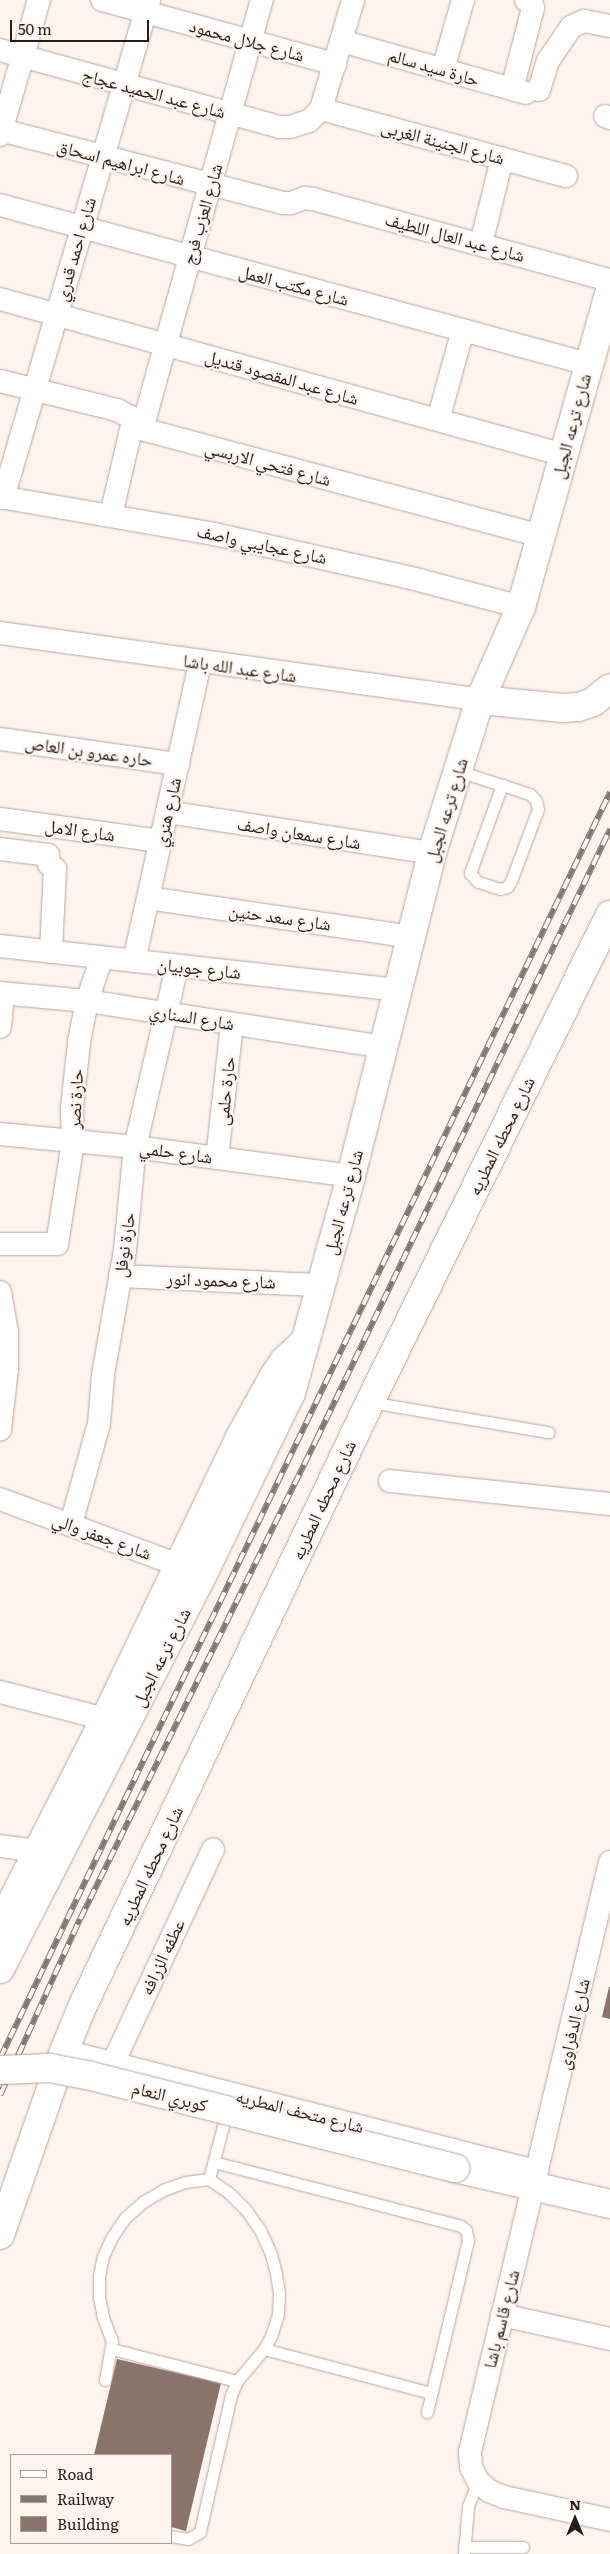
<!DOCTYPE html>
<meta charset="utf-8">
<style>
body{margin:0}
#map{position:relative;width:610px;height:2554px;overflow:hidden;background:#fdf3ef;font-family:Literata,"Noto Naskh Arabic",serif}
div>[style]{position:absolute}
.building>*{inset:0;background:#8a736a}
.roads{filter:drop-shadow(0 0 1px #bca59a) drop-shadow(0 0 1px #bca59a)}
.service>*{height:11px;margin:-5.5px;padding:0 5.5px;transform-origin:5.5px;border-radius:5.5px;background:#fff}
.minor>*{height:22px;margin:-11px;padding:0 11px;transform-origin:11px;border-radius:11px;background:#fff}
.tertiary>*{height:28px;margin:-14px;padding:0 14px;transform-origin:14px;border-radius:14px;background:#fff}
.rail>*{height:5.5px;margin-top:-2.75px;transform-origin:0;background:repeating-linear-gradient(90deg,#fdf3ef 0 11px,#817874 0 22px);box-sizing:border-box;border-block:1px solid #817874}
.bridges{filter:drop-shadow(0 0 1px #bca59a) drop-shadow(0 0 1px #bca59a)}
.tertiary-bridge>*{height:28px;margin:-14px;padding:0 14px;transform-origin:14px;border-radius:14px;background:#fff}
span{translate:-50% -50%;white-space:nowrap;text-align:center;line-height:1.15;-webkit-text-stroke:4.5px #fdf3ef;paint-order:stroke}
.street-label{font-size:18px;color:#261d19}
.legend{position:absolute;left:10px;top:2454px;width:162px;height:90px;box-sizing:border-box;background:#fdf3ef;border:1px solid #a79d99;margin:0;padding:6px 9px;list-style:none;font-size:15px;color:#261d19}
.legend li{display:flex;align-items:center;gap:10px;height:25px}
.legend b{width:25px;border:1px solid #a79d99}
.north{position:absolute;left:550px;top:2494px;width:50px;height:50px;-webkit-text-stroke:4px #fdf3ef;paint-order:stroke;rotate:0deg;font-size:14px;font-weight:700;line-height:20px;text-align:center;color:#261d19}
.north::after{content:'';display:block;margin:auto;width:18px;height:22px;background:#261d19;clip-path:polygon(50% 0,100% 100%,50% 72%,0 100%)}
.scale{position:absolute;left:10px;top:20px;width:139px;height:22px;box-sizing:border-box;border:2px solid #261d19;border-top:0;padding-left:6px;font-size:15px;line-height:18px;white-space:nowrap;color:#261d19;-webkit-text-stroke:4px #fdf3ef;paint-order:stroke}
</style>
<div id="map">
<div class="building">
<div style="clip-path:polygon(609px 1987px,610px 1987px,610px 2019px,602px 2017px)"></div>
<div style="clip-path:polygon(117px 2359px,221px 2383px,186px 2531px,171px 2527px,171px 2455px,94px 2455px)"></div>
</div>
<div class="roads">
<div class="service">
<div style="left:458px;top:771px;width:46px;rotate:17.7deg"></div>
<div style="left:502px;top:785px;width:29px;rotate:18deg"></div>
<div style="left:530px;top:794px;width:9px;rotate:49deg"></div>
<div style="left:536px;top:801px;width:8px;rotate:76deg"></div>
<div style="left:538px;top:809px;width:77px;rotate:110.6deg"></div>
<div style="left:511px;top:881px;width:7px;rotate:124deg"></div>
<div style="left:507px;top:887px;width:7px;rotate:164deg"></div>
<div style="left:500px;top:889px;width:23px;rotate:-162deg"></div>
<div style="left:478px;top:882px;width:12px;rotate:-132deg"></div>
<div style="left:470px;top:873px;width:94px;rotate:-70deg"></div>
<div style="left:370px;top:1402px;width:181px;rotate:9.6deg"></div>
<div style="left:214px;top:2162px;width:255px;rotate:14.5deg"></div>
<div style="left:461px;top:2226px;width:6px;rotate:39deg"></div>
<div style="left:466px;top:2230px;width:10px;rotate:79deg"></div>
<div style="left:468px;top:2240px;width:177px;rotate:103.4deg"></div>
<div style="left:209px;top:2179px;width:70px;rotate:-75.2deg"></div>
<div style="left:112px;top:2349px;width:129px;rotate:14.4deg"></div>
<div style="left:264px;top:2349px;width:173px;rotate:14.8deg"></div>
<div style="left:105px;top:2380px;width:40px;rotate:-80deg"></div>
<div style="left:112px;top:2341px;width:26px;rotate:-111deg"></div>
<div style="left:103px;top:2317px;width:20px;rotate:-101deg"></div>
<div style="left:99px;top:2297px;width:21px;rotate:-90deg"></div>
<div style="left:99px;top:2276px;width:20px;rotate:-79deg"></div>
<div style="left:103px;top:2256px;width:21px;rotate:-65deg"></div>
<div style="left:112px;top:2237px;width:23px;rotate:-56deg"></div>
<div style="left:125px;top:2218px;width:24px;rotate:-42deg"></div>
<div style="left:143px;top:2202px;width:23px;rotate:-31deg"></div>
<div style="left:163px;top:2190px;width:23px;rotate:-20deg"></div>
<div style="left:185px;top:2182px;width:24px;rotate:-7deg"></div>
<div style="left:209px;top:2179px;width:24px;rotate:35deg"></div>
<div style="left:229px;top:2193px;width:24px;rotate:45deg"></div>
<div style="left:246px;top:2210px;width:24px;rotate:55deg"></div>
<div style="left:260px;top:2230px;width:23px;rotate:65deg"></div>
<div style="left:270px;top:2251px;width:24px;rotate:75deg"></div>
<div style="left:276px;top:2274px;width:20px;rotate:81deg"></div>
<div style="left:279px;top:2294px;width:20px;rotate:93deg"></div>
<div style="left:278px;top:2314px;width:21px;rotate:107deg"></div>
<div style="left:272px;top:2334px;width:17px;rotate:118deg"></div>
<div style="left:264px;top:2349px;width:42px;rotate:130.2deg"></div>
<div style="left:237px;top:2381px;width:15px;rotate:113deg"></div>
<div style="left:231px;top:2395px;width:140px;rotate:102.8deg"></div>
<div style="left:200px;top:2532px;width:14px;rotate:150deg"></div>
<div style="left:188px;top:2539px;width:17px;rotate:-170deg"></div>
<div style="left:464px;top:2547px;width:59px"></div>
<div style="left:464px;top:2554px;width:48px;rotate:-85.2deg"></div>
<div style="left:468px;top:2506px;width:27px;rotate:-68deg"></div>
</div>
<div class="minor">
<div style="left:102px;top:0;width:242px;rotate:15.4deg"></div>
<div style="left:341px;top:41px;width:192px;rotate:15.7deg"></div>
<div style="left:0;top:50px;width:290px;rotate:15.4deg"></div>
<div style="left:280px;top:127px;width:10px"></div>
<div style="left:290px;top:127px;width:20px;rotate:-18deg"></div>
<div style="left:309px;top:121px;width:17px;rotate:-45deg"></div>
<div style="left:321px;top:109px;width:114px;rotate:-73.6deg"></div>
<div style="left:443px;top:69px;width:72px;rotate:-73.8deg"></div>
<div style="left:512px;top:89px;width:84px;rotate:-75.5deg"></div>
<div style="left:533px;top:8px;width:7px;rotate:-106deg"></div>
<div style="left:531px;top:1px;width:5px;rotate:-169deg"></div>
<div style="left:539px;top:90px;width:30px;rotate:-73deg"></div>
<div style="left:548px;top:61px;width:41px;rotate:-55.9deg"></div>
<div style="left:571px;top:27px;width:14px;rotate:-25deg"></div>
<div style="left:584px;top:21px;width:26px;rotate:11deg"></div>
<div style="left:321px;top:109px;width:254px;rotate:15.3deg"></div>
<div style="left:605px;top:116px;width:5px;rotate:22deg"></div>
<div style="left:1px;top:130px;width:291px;rotate:14.5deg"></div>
<div style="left:283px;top:203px;width:8px"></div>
<div style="left:291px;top:203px;width:15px;rotate:-20deg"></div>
<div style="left:305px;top:198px;width:8px;rotate:7deg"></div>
<div style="left:313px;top:199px;width:308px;rotate:15.3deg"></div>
<div style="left:0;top:135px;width:141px;rotate:-73.9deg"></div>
<div style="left:0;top:205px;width:609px;rotate:15.13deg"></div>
<div style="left:481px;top:244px;width:88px;rotate:-76.1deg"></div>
<div style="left:0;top:299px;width:585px;rotate:15.46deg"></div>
<div style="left:0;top:381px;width:121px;rotate:13.9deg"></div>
<div style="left:117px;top:410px;width:15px;rotate:28deg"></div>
<div style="left:130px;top:417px;width:17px;rotate:45deg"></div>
<div style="left:142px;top:429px;width:413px;rotate:15deg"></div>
<div style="left:438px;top:420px;width:93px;rotate:-74.5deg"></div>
<div style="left:142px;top:429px;width:445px;rotate:-74.4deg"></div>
<div style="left:0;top:497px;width:217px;rotate:9.8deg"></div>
<div style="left:214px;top:534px;width:210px;rotate:12.6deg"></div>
<div style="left:419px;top:580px;width:106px;rotate:14.8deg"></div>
<div style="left:3px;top:498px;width:519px;rotate:-73.66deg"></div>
<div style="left:111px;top:515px;width:97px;rotate:-76.8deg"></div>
<div style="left:0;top:633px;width:485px;rotate:7.9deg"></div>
<div style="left:0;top:739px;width:180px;rotate:8deg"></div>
<div style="left:167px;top:812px;width:268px;rotate:8.8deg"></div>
<div style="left:0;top:819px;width:162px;rotate:7.8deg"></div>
<div style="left:0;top:849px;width:48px;rotate:7.1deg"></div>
<div style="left:48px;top:855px;width:9px;rotate:84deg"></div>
<div style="left:49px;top:864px;width:8px;rotate:40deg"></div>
<div style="left:55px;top:869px;width:83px;rotate:92.8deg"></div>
<div style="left:148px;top:898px;width:266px;rotate:8.4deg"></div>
<div style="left:0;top:946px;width:400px;rotate:6.3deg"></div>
<div style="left:134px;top:961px;width:305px;rotate:-77.5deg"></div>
<div style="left:0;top:993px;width:87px;rotate:5.3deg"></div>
<div style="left:87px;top:1001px;width:300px;rotate:8.8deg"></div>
<div style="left:0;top:1027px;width:33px;rotate:-85deg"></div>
<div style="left:0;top:1134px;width:136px;rotate:5.5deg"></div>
<div style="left:135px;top:1147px;width:218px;rotate:7.6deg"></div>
<div style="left:217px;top:1158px;width:135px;rotate:-83.6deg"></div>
<div style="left:0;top:1244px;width:57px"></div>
<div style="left:57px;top:1244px;width:103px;rotate:-81.1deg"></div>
<div style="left:73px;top:1142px;width:34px;rotate:-92deg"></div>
<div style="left:72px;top:1108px;width:66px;rotate:-83.9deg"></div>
<div style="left:79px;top:1042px;width:42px;rotate:-79deg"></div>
<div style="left:87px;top:1001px;width:46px;rotate:-71.2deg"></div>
<div style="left:120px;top:1276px;width:202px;rotate:2.6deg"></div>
<div style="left:0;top:1292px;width:41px;rotate:80.1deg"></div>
<div style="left:7px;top:1332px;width:37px;rotate:90deg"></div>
<div style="left:7px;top:1369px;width:61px;rotate:96.5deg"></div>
<div style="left:390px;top:1481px;width:221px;rotate:6deg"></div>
<div style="left:0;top:1499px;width:208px;rotate:20.3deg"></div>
<div style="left:71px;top:1524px;width:104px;rotate:-74.4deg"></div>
<div style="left:99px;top:1424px;width:49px;rotate:-85.3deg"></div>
<div style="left:103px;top:1375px;width:127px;rotate:-80deg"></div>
<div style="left:125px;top:1250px;width:103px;rotate:-84.5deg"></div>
<div style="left:135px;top:1147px;width:186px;rotate:-76.9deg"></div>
<div style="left:0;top:1692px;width:108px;rotate:14.4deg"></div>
<div style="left:0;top:1846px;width:54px;rotate:7.4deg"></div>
<div style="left:610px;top:1862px;width:606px;rotate:103.35deg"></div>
<div style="left:470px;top:2452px;width:15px;rotate:86deg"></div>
<div style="left:471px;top:2467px;width:16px;rotate:63deg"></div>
<div style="left:478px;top:2481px;width:15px;rotate:42deg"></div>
<div style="left:489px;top:2491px;width:16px;rotate:22deg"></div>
<div style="left:504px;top:2497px;width:108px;rotate:12.2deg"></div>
<div style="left:64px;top:2051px;width:488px;rotate:14.3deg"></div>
<div style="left:112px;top:2065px;width:238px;rotate:-64.9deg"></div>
<div style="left:502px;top:2315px;width:111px;rotate:12.5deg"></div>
</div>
<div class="tertiary">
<div style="left:480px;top:700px;width:83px;rotate:5.5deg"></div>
<div style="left:563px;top:708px;width:15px;rotate:-4deg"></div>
<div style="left:578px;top:707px;width:16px;rotate:-18deg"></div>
<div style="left:593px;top:702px;width:22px;rotate:-39deg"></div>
<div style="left:0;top:1925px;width:231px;rotate:-63deg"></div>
<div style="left:105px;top:1719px;width:313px;rotate:-64.4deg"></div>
<div style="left:240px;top:1437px;width:70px;rotate:-60.9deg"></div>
<div style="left:274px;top:1376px;width:18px;rotate:-56deg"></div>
<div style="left:284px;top:1361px;width:26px;rotate:-43deg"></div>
<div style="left:0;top:1969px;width:444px;rotate:-62.8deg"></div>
<div style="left:203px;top:1574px;width:201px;rotate:-64.1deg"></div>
<div style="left:291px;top:1393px;width:225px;rotate:-74.5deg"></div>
<div style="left:351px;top:1176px;width:333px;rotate:-75.9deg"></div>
<div style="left:432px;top:853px;width:160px;rotate:-72.6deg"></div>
<div style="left:480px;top:700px;width:102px;rotate:-66.2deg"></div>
<div style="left:521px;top:607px;width:329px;rotate:-74.3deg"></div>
<div style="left:455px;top:2168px;width:159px;rotate:13.1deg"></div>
<div style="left:0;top:2235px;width:195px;rotate:-70.8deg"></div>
<div style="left:64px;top:2051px;width:50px;rotate:-67.6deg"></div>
<div style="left:83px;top:2005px;width:668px;rotate:-64.55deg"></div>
<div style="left:370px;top:1402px;width:543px;rotate:-63.77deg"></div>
</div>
</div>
<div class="rail">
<div style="left:0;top:2058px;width:1405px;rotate:-64.27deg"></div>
<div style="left:0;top:2095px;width:193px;rotate:-65.6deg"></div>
<div style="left:80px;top:1919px;width:534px;rotate:-63.77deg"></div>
<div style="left:316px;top:1440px;width:678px;rotate:-64.3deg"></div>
</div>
<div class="bridges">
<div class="tertiary-bridge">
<div style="left:0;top:2070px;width:50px;rotate:-2.3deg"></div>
<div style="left:50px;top:2068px;width:38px;rotate:11deg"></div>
<div style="left:87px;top:2075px;width:380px;rotate:14.2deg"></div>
</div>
</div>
<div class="street-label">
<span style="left:247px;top:40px;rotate:15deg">شارع جلال محمود</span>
<span style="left:434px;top:67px;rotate:16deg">حارة سيد سالم</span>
<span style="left:154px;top:93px;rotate:15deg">شارع عبد الحميد عجاج</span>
<span style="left:443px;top:142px;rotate:15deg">شارع الجنينة الغربى</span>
<span style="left:121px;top:162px;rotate:15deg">شارع ابراهيم اسحاق</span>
<span style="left:202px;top:214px;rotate:-74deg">شارع العزب فرج</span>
<span style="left:455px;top:237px;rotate:15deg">شارع عبد العال اللطيف</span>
<span style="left:75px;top:249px;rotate:-74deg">شارع احمد قدري</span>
<span style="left:294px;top:285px;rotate:15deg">شارع مكتب العمل</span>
<span style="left:282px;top:377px;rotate:16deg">شارع عبد المقصود قنديل</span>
<span style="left:571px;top:426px;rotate:-75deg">شارع ترعه الجبل</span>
<span style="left:268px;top:463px;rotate:15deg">شارع فتحي الاربسي</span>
<span style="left:262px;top:544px;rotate:12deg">شارع عجايبي واصف</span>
<span style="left:240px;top:668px;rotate:8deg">شارع عبد الله باشا</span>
<span style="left:89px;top:751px;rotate:8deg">حاره عمرو بن العاص</span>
<span style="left:446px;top:810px;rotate:-73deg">شارع ترعه الجبل</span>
<span style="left:167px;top:812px;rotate:-77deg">شارع هنري</span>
<span style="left:80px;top:830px;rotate:8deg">شارع الامل</span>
<span style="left:299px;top:833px;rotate:9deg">شارع سمعان واصف</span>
<span style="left:280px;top:917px;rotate:8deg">شارع سعد حنين</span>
<span style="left:199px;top:968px;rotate:6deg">شارع جوبيان</span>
<span style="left:192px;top:1017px;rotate:9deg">شارع السناري</span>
<span style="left:225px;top:1091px;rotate:-84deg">حارة حلمى</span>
<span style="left:75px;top:1099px;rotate:-87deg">حارة نصر</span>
<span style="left:501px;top:1136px;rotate:-64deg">شارع محطه المطريه</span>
<span style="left:176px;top:1152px;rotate:8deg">شارع حلمي</span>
<span style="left:343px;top:1202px;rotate:-75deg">شارع ترعه الجبل</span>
<span style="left:124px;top:1245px;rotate:-82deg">حارة نوفل</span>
<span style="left:221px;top:1280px;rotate:2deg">شارع محمود انور</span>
<span style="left:323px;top:1500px;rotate:-65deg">شارع محطه المطريه</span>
<span style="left:102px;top:1536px;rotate:20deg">شارع جعفر والي</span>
<span style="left:161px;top:1657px;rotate:-63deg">شارع ترعه الجبل</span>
<span style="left:150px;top:1866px;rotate:-65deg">شارع محطه المطريه</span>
<span style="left:162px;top:1957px;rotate:-65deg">عطفه الزرافه</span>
<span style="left:573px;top:2024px;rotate:-77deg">شارع الدفراوى</span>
<span style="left:170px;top:2096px;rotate:14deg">كوبري النعام</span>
<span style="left:300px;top:2111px;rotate:14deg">شارع متحف المطريه</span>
<span style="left:501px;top:2319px;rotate:-76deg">شارع قاسم باشا</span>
</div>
<ul class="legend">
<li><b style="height:6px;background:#fff"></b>Road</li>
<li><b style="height:6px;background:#817874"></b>Railway</li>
<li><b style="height:14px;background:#8a736a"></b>Building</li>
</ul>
<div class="north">N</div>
<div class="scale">50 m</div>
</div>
